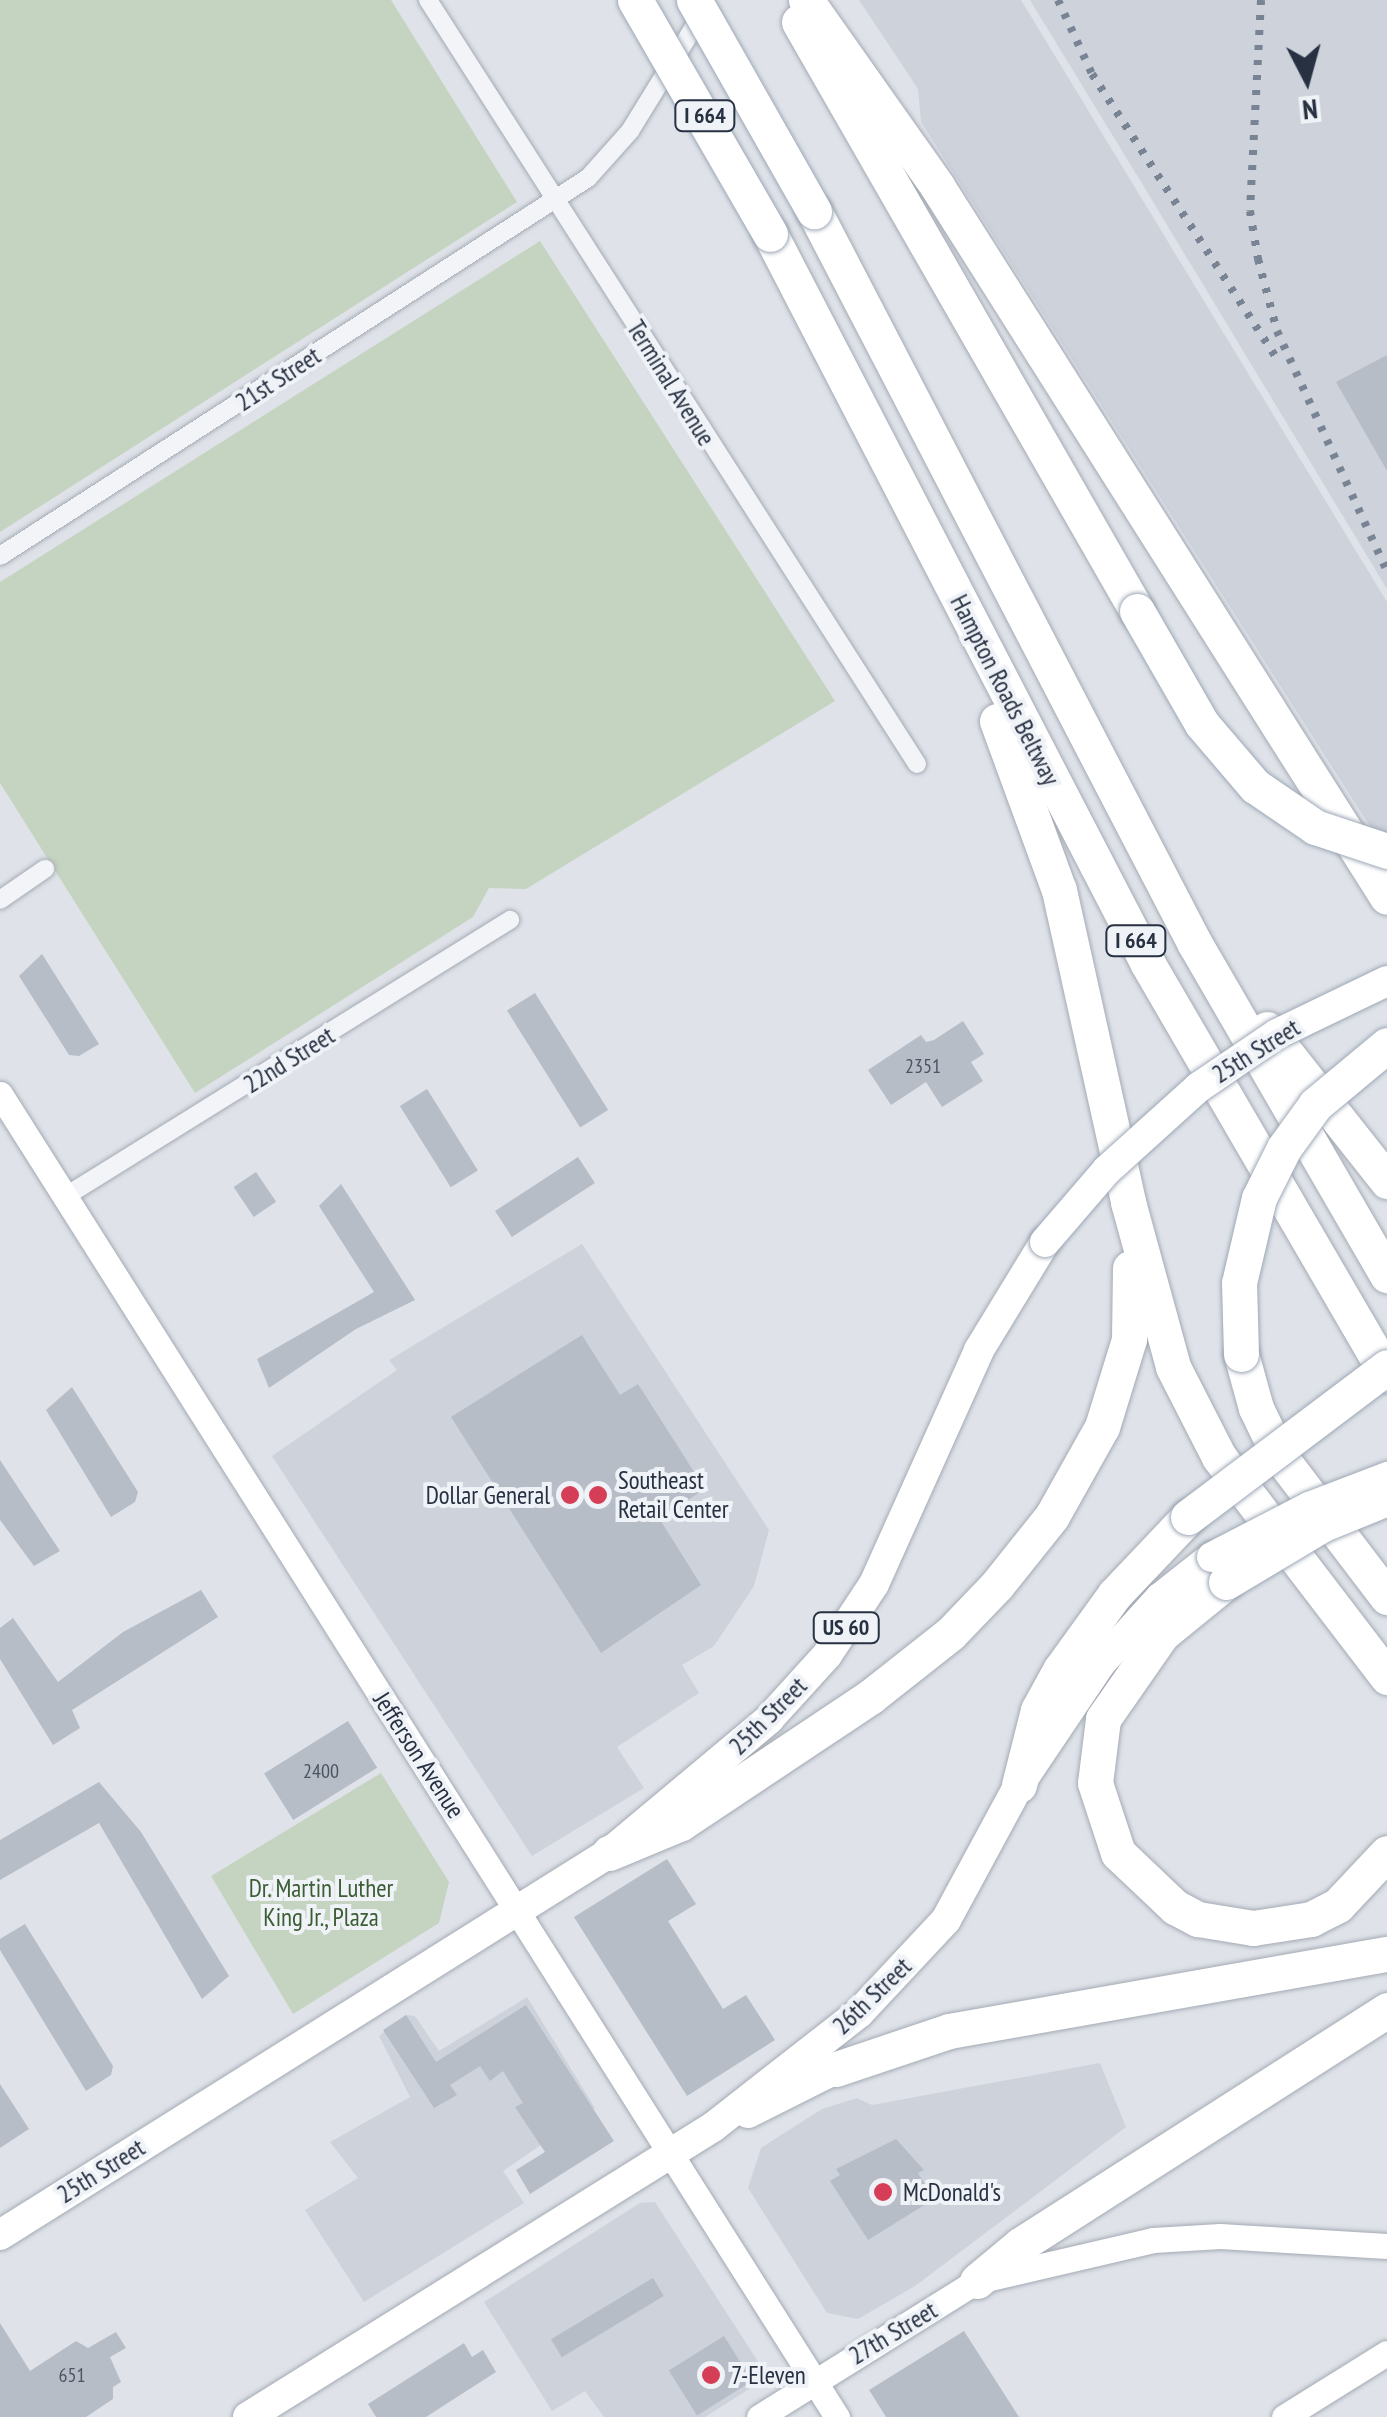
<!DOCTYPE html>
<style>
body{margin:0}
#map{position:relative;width:1387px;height:2417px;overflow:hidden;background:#dfe3e9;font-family:"PT Sans Narrow",sans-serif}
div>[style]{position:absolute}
.built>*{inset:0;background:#cdd2db}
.green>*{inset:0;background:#c5d4c0}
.building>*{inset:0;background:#b6bdc7;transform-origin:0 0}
.roads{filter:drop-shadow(0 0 2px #a4aab4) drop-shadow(0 0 2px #a4aab4)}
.minor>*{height:18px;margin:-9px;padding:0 9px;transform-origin:9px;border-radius:9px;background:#f2f4f7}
.secondary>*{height:25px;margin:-12.5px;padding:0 12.5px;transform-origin:12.5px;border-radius:12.5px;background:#fff}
.primary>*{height:30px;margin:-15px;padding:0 15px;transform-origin:15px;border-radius:15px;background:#fff}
.motorway>*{height:35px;margin:-17.5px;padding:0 17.5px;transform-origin:17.5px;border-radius:17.5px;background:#fff}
.rail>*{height:8px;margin-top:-4px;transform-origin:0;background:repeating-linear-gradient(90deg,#788394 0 5px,transparent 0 15px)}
.bridges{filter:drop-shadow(0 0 2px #9ea8b6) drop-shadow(0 0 2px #9ea8b6)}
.primary-bridge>*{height:30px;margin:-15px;padding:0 15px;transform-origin:15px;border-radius:15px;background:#fff}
.motorway-bridge>*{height:35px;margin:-17.5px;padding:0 17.5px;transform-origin:17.5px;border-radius:17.5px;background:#fff}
.dots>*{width:28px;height:28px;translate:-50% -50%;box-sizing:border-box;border:5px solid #eff2f7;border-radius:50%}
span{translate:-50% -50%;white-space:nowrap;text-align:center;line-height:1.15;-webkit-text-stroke:8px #eff2f7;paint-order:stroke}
.number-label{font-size:20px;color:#4b5463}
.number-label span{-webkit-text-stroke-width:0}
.shield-label span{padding:2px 8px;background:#eff2f7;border:2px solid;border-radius:8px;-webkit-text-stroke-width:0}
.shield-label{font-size:22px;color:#273142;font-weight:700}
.street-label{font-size:25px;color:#273142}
.poi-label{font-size:25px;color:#273142}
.left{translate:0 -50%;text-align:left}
.right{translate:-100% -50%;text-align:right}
.park-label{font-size:25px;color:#3c5e34}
.north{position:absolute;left:1257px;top:30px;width:100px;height:100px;-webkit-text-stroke:8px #eff2f7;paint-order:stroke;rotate:174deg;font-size:28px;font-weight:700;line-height:40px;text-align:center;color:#273142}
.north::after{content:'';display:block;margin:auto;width:35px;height:45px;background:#273142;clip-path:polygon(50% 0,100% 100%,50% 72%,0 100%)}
</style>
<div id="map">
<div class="built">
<div style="clip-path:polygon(859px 0,1021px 0,1387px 602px,1387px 853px,921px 122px,918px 89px)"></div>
<div style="clip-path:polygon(1030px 0,1387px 0,1387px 589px,1138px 177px)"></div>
<div style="clip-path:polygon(582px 1244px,769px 1530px,754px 1586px,714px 1646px,682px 1665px,699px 1693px,617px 1747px,644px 1788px,532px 1856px,272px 1456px,397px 1370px,389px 1360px)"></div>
<div style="clip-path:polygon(527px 1997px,595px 2108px,503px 2171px,524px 2203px,364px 2302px,305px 2210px,358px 2178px,330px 2142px,410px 2097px,379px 2036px,406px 2015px,415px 2016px,439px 2051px)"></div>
<div style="clip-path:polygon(1100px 2063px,1126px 2127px,915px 2286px,858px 2319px,827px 2313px,748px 2188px,761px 2148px,822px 2109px,857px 2098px,872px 2105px)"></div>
<div style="clip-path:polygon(655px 2202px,768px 2377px,705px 2417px,604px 2417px,585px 2391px,552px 2411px,484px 2302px,640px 2203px)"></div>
</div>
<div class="green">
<div style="clip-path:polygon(0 0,391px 0,517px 202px,0 532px)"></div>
<div style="clip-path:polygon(540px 241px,835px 701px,526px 889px,489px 888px,473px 917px,195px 1093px,0 783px,0 582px)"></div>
<div style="clip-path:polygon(381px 1773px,449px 1882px,439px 1923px,293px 2014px,211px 1876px)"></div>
</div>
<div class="building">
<div style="clip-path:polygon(1387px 355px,1387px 471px,1336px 382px)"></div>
<div style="clip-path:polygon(42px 954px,99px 1044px,79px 1056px,69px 1055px,19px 976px)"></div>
<div style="left:535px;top:993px;width:138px;height:33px;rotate:58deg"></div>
<div style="clip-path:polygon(963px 1021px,984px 1054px,971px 1062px,983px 1081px,942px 1107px,926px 1082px,891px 1105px,868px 1070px,921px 1035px,926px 1042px,934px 1040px)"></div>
<div style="left:427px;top:1089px;width:96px;height:32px;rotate:58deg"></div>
<div style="left:578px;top:1157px;width:31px;height:99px;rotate:57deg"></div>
<div style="left:256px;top:1172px;width:36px;height:27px;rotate:56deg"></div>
<div style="clip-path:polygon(341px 1184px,415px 1300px,356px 1329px,269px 1388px,257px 1359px,374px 1292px,319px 1206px)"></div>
<div style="clip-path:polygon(582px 1335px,620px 1395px,638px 1384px,705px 1489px,659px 1518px,701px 1585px,601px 1653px,451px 1417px)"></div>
<div style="clip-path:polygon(72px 1387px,138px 1492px,135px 1502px,111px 1517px,46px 1410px)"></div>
<div style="clip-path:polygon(0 1460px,60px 1551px,34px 1566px,0 1520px)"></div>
<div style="clip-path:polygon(201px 1590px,218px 1617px,72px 1710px,80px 1728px,53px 1745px,0 1659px,0 1628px,13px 1618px,58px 1682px,123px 1632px)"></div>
<div style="left:348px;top:1721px;width:55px;height:99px;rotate:58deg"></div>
<div style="clip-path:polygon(99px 1782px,141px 1832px,229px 1976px,202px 1999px,99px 1823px,0 1880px,0 1840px)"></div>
<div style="clip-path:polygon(667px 1859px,696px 1904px,668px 1921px,723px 2009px,746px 1995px,775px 2040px,687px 2096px,574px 1917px)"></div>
<div style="clip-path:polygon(25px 1924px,113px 2066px,111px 2075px,86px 2091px,0 1950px,0 1939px)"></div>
<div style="clip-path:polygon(526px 2005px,614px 2141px,530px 2194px,516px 2170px,545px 2152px,515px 2107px,523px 2103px,503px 2071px,490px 2081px,480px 2066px,450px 2085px,457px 2095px,434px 2108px,383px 2030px,406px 2015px,436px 2062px)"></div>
<div style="clip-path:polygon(0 2084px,29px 2129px,0 2148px)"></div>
<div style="clip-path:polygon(896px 2139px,924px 2170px,918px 2173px,934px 2199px,868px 2240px,830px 2181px,840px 2175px,836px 2169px)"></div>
<div style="left:653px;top:2278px;width:21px;height:119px;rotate:59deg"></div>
<div style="clip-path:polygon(0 2323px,30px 2371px,76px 2341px,88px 2348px,116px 2332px,126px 2348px,110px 2357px,121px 2382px,113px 2387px,113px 2399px,86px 2417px,0 2417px)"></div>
<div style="clip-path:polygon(964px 2331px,1019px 2417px,886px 2417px,869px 2390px)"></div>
<div style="left:724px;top:2336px;width:53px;height:65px;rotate:58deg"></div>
<div style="clip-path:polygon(464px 2343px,472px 2357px,483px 2350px,496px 2372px,426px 2417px,376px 2417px,368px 2404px)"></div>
</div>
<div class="roads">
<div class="minor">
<div style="left:428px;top:0;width:907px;rotate:57.38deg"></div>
<div style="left:0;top:556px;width:699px;rotate:-32.74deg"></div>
<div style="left:588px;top:178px;width:63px;rotate:-48.2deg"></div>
<div style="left:630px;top:131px;width:137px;rotate:-58.4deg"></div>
<div style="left:0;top:900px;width:55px;rotate:-34.6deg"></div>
<div style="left:66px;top:1196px;width:523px;rotate:-31.87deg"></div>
</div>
<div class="secondary">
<div style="left:0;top:1094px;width:1566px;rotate:57.68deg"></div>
<div style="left:759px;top:2417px;width:257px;rotate:-32deg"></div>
<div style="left:977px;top:2281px;width:181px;rotate:-13.1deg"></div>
<div style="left:1153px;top:2240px;width:67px;rotate:-3.4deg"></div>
<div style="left:1220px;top:2236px;width:167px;rotate:3.4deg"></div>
<div style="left:1284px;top:2417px;width:121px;rotate:-31.9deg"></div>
</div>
<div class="primary">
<div style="left:748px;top:2113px;width:98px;rotate:-26.6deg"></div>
<div style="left:0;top:2235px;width:719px;rotate:-32.1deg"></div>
<div style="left:609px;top:1853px;width:209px;rotate:-39.9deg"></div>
<div style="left:769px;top:1719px;width:86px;rotate:-47.8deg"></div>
<div style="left:827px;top:1655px;width:85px;rotate:-56.5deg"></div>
<div style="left:874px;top:1584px;width:256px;rotate:-65.8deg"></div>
<div style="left:979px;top:1350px;width:127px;rotate:-58.6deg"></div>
<div style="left:248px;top:2417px;width:548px;rotate:-31.95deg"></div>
<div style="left:713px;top:2127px;width:185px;rotate:-38deg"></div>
<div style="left:859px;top:2013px;width:127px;rotate:-46.9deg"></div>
<div style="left:946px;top:1920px;width:153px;rotate:-61.6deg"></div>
<div style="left:1019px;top:1785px;width:147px;rotate:-56.1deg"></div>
<div style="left:1101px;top:1663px;width:88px;rotate:-47.8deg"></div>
<div style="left:1160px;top:1598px;width:66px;rotate:-38.3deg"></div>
</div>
<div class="motorway">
<div style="left:806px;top:0;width:228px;rotate:54.8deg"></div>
<div style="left:937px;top:186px;width:841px;rotate:57.67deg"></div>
<div style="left:799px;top:22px;width:679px;rotate:60.15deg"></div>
<div style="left:814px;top:211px;width:826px;rotate:62.54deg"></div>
<div style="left:1195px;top:944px;width:383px;rotate:59.9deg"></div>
<div style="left:770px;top:234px;width:822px;rotate:62.62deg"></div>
<div style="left:1148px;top:964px;width:475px;rotate:59.8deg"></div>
<div style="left:997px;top:721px;width:180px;rotate:69.9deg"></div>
<div style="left:1059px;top:890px;width:320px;rotate:77.5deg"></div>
<div style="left:1128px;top:1202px;width:171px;rotate:74.7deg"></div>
<div style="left:1173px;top:1367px;width:101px;rotate:62.9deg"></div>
<div style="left:1219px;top:1457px;width:277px;rotate:52.6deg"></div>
<div style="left:1267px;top:1029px;width:194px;rotate:51.7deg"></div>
<div style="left:1241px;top:1354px;width:56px;rotate:74.5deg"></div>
<div style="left:1256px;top:1408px;width:51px;rotate:64.4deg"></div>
<div style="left:1278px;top:1454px;width:180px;rotate:52.7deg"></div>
<div style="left:1226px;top:1582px;width:82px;rotate:140.9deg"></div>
<div style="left:1162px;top:1634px;width:103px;rotate:124.8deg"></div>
<div style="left:1103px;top:1719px;width:64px;rotate:97.1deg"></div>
<div style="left:1095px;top:1783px;width:74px;rotate:71.8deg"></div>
<div style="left:1118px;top:1853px;width:79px;rotate:43.5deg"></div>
<div style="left:1175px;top:1907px;width:26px;rotate:28deg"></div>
<div style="left:1198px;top:1919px;width:56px;rotate:9.3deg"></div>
<div style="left:1253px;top:1928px;width:59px;rotate:-8.8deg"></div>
<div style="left:1311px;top:1919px;width:30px;rotate:-27deg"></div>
<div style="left:1338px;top:1905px;width:71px;rotate:-46.7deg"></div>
<div style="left:1019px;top:1785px;width:77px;rotate:-75.8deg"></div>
<div style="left:1038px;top:1710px;width:46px;rotate:-61.2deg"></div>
<div style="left:1060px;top:1670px;width:94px;rotate:-54.1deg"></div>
<div style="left:1115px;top:1594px;width:106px;rotate:-46.5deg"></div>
<div style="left:609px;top:1853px;width:78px;rotate:-22.6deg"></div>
<div style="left:681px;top:1823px;width:227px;rotate:-33.7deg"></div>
<div style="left:870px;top:1697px;width:103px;rotate:-38.3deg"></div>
<div style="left:951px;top:1633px;width:66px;rotate:-46.2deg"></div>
<div style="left:997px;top:1585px;width:88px;rotate:-51.4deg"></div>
<div style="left:1052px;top:1516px;width:102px;rotate:-60.7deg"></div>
<div style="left:1102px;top:1427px;width:92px;rotate:-72.9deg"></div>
<div style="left:1129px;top:1339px;width:71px;rotate:-89.2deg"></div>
<div style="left:836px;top:2069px;width:119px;rotate:-18.6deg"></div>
<div style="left:949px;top:2031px;width:445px;rotate:-10deg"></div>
<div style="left:977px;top:2281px;width:56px;rotate:-39.9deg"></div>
<div style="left:1020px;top:2245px;width:436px;rotate:-32.6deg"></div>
</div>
</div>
<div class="rail">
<div style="left:1058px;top:0;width:81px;rotate:65.3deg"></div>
<div style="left:1092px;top:74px;width:343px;rotate:57deg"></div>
<div style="left:1261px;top:0;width:211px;rotate:93deg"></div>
<div style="left:1250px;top:211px;width:49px;rotate:80.5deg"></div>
<div style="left:1258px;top:259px;width:74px;rotate:75.2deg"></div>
<div style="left:1277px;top:331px;width:264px;rotate:65.4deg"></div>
</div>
<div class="bridges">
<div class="primary-bridge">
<div style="left:1045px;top:1242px;width:95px;rotate:-49.3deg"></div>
<div style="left:1107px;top:1170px;width:124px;rotate:-42.1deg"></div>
<div style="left:1199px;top:1087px;width:94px;rotate:-34.2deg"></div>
<div style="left:1277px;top:1034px;width:122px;rotate:-25.7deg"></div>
<div style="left:1212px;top:1557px;width:109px;rotate:-27.3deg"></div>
<div style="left:1309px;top:1507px;width:84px;rotate:-21deg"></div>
</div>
<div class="motorway-bridge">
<div style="left:635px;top:0;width:270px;rotate:60deg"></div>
<div style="left:694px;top:0;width:243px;rotate:60.4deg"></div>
<div style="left:1137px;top:611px;width:130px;rotate:60.1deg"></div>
<div style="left:1202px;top:724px;width:82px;rotate:49.5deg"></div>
<div style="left:1255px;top:786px;width:73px;rotate:34.3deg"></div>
<div style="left:1315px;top:827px;width:76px;rotate:18.4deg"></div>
<div style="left:1241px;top:1354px;width:71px;rotate:-91.6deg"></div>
<div style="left:1239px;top:1283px;width:87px;rotate:-76.8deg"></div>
<div style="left:1259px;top:1198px;width:56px;rotate:-63.4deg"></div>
<div style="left:1284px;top:1148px;width:54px;rotate:-54deg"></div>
<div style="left:1316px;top:1104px;width:92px;rotate:-39.7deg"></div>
<div style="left:1188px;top:1517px;width:249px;rotate:-37deg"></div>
<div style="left:1226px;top:1582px;width:113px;rotate:-30.9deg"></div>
<div style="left:1323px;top:1524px;width:69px;rotate:-22.1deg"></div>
</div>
</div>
<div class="dots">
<div style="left:570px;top:1495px;background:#d53e56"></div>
<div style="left:598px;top:1495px;background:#d53e56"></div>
<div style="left:883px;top:2192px;background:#d53e56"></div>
<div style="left:711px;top:2375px;background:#d53e56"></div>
</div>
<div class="number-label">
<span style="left:923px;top:1066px">2351</span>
<span style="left:321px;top:1771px">2400</span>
<span style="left:72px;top:2375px">651</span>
</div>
<div class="shield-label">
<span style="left:705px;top:116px">I 664</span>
<span style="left:1136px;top:941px">I 664</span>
<span style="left:846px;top:1628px">US 60</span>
</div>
<div class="street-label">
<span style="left:278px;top:379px;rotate:-33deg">21st Street</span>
<span style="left:671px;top:383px;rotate:58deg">Terminal Avenue</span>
<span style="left:1005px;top:690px;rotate:63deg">Hampton Roads Beltway</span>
<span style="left:1256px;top:1051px;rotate:-32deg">25th Street</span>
<span style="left:289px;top:1060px;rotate:-32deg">22nd Street</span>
<span style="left:768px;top:1716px;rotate:-45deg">25th Street</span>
<span style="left:419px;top:1755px;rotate:57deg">Jefferson Avenue</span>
<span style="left:872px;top:1996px;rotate:-44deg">26th Street</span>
<span style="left:101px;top:2171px;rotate:-32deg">25th Street</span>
<span style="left:893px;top:2333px;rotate:-31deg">27th Street</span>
</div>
<div class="poi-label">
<span class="left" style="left:618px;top:1495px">Southeast<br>Retail Center</span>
<span class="right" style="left:550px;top:1495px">Dollar General</span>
<span class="left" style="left:903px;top:2192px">McDonald's</span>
<span class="left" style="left:731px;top:2375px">7-Eleven</span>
</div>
<div class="park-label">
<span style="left:321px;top:1903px">Dr. Martin Luther<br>King Jr., Plaza</span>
</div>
<div class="north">N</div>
</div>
